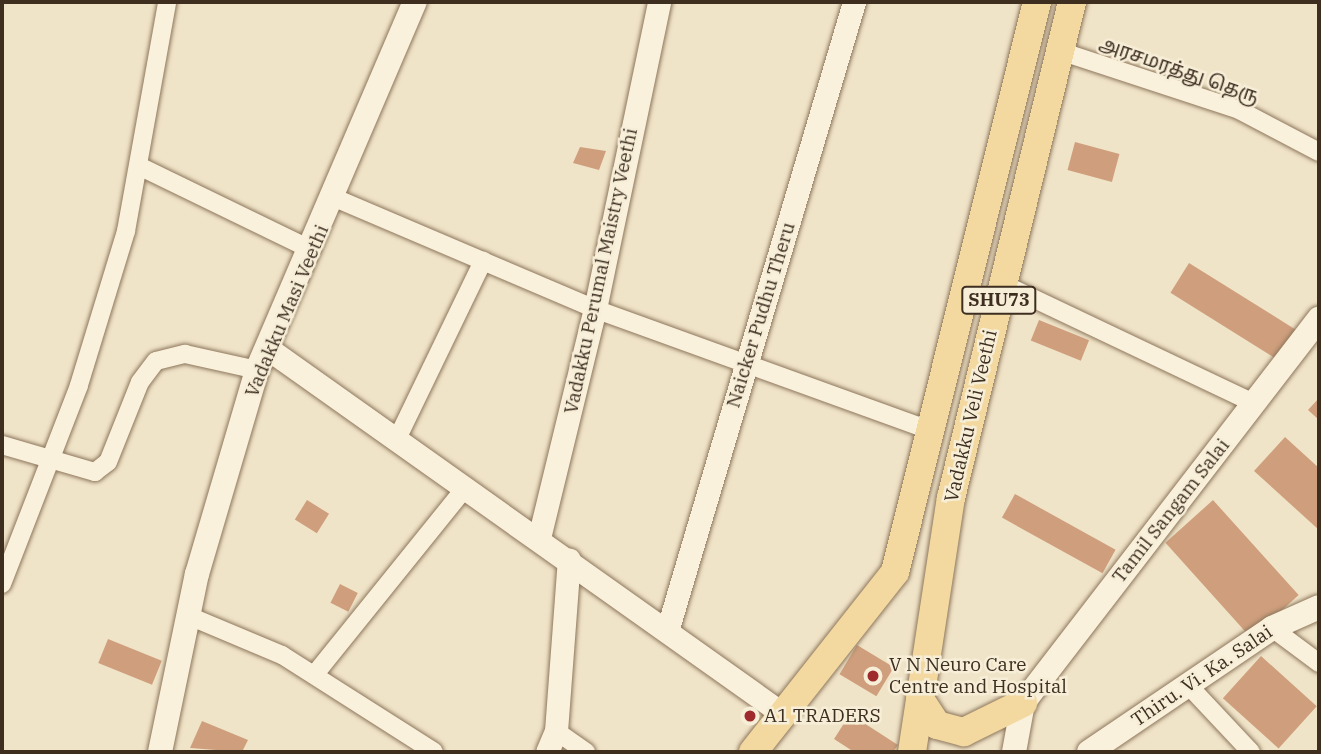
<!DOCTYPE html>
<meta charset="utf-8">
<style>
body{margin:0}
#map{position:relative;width:1321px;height:754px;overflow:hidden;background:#f0e4c8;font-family:"IBM Plex Serif","Noto Sans Tamil",serif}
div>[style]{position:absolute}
.building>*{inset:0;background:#cf9f7d;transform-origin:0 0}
.roads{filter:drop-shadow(0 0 2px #8d765c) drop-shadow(0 0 2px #8d765c)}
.minor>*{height:18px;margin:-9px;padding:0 9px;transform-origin:9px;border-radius:9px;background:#faf1dc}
.tertiary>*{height:23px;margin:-11.5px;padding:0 11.5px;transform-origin:11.5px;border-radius:11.5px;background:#faf1dc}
.secondary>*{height:24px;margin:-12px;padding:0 12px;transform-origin:12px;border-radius:12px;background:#faf1dc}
.primary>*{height:28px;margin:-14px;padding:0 14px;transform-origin:14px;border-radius:14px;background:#f3d9a0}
.dots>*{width:19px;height:19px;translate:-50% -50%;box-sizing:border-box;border:4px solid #f7eed8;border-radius:50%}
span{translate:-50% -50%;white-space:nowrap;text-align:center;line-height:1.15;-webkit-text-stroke:5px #f7eed8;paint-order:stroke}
.shield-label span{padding:2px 5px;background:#f7eed8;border:2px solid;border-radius:5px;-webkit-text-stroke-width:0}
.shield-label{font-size:18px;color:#3d2e20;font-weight:700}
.street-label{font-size:19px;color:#3d2e20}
.poi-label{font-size:19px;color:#3d2e20}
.left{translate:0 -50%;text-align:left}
.frame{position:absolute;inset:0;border:4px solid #3d2e20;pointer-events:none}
</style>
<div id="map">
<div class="building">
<div style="left:1075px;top:142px;width:46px;height:29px;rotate:15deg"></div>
<div style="clip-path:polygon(580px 147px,606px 151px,599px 170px,573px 163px)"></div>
<div style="left:1189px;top:263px;width:132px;height:35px;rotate:32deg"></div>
<div style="left:1039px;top:320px;width:54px;height:22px;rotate:22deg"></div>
<div style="clip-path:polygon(1319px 398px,1319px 420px,1308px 410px)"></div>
<div style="clip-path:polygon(1285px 437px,1319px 468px,1319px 530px,1254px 471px)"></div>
<div style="left:1015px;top:494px;width:115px;height:27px;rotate:29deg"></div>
<div style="left:307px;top:500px;width:26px;height:23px;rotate:32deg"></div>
<div style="left:1213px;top:500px;width:128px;height:64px;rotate:48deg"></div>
<div style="left:340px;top:584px;width:20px;height:21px;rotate:27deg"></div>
<div style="left:108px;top:639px;width:58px;height:26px;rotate:22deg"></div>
<div style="left:857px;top:645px;width:43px;height:34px;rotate:31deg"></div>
<div style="left:1261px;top:656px;width:75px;height:57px;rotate:42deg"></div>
<div style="clip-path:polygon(850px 714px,898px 745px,893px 752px,854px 752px,834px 739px)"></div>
<div style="clip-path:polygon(202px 721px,248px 740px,242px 752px,190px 748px)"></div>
</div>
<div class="roads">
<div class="minor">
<div style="left:1060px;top:51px;width:188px;rotate:18.2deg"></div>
<div style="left:1239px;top:110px;width:90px;rotate:27.7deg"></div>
<div style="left:139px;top:166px;width:192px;rotate:25.9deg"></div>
<div style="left:335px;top:198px;width:283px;rotate:23.1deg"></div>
<div style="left:595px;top:309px;width:356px;rotate:19.9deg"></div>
<div style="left:1003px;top:284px;width:278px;rotate:25.4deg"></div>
<div style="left:397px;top:439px;width:198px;rotate:-64.2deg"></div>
<div style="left:2px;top:445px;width:97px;rotate:16.2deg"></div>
<div style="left:95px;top:472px;width:16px;rotate:-38deg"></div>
<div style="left:108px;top:462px;width:86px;rotate:-68.2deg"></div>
<div style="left:140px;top:382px;width:26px;rotate:-53deg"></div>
<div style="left:156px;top:361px;width:30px;rotate:-14deg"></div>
<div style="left:185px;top:354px;width:74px;rotate:12.5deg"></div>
<div style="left:2px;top:584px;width:213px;rotate:-68.8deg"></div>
<div style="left:79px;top:385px;width:161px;rotate:-73deg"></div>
<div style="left:126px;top:231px;width:233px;rotate:-79.8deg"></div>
<div style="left:189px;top:616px;width:101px;rotate:22.8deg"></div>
<div style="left:282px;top:655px;width:180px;rotate:32.5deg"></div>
<div style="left:1272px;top:628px;width:59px;rotate:36.7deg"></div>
<div style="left:315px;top:674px;width:240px;rotate:-51.1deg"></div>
<div style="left:1188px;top:685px;width:92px;rotate:46.8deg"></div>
<div style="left:556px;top:731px;width:37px;rotate:35deg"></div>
</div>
<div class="tertiary">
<div style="left:270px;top:350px;width:629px;rotate:35.36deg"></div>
<div style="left:539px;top:538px;width:236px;rotate:-76.3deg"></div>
<div style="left:595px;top:309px;width:314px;rotate:-78.2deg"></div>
<div style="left:668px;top:628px;width:653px;rotate:-73.45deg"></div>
<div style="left:547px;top:752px;width:23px;rotate:-67deg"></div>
<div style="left:556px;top:731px;width:172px;rotate:-85.7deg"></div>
</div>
<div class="secondary">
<div style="left:160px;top:752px;width:182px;rotate:-78.3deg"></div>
<div style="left:197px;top:574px;width:213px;rotate:-73.6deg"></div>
<div style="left:257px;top:370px;width:400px;rotate:-66.8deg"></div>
<div style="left:1014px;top:752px;width:50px;rotate:-79.6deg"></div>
<div style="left:1023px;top:703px;width:485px;rotate:-52.4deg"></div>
<div style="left:1089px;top:752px;width:221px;rotate:-34.1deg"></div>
<div style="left:1272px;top:628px;width:51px;rotate:-24.1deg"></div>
</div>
<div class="primary">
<div style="left:920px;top:699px;width:31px;rotate:57deg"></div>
<div style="left:937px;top:725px;width:28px;rotate:15deg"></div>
<div style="left:964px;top:732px;width:66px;rotate:-26.2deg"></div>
<div style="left:753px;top:752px;width:229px;rotate:-51.7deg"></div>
<div style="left:895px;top:572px;width:587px;rotate:-76.01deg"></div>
<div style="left:912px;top:752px;width:257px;rotate:-81.3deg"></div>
<div style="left:951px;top:498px;width:511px;rotate:-76.29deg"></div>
</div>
</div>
<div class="dots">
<div style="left:873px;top:676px;background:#9e2a2b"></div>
<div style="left:750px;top:716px;background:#9e2a2b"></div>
</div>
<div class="shield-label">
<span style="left:999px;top:300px">SHU73</span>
</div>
<div class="street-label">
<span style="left:1179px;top:70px;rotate:19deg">அரசமரத்து தெரு</span>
<span style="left:601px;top:271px;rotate:-78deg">Vadakku Perumal Maistry Veethi</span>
<span style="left:287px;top:311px;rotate:-67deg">Vadakku Masi Veethi</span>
<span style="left:761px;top:315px;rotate:-73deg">Naicker Pudhu Theru</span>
<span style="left:971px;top:416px;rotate:-77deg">Vadakku Veli Veethi</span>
<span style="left:1171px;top:511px;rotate:-52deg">Tamil Sangam Salai</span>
<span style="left:1202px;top:676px;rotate:-34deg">Thiru. Vi. Ka. Salai</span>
</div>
<div class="poi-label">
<span class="left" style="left:889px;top:676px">V N Neuro Care<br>Centre and Hospital</span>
<span class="left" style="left:764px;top:716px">A1 TRADERS</span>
</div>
<div class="frame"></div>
</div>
